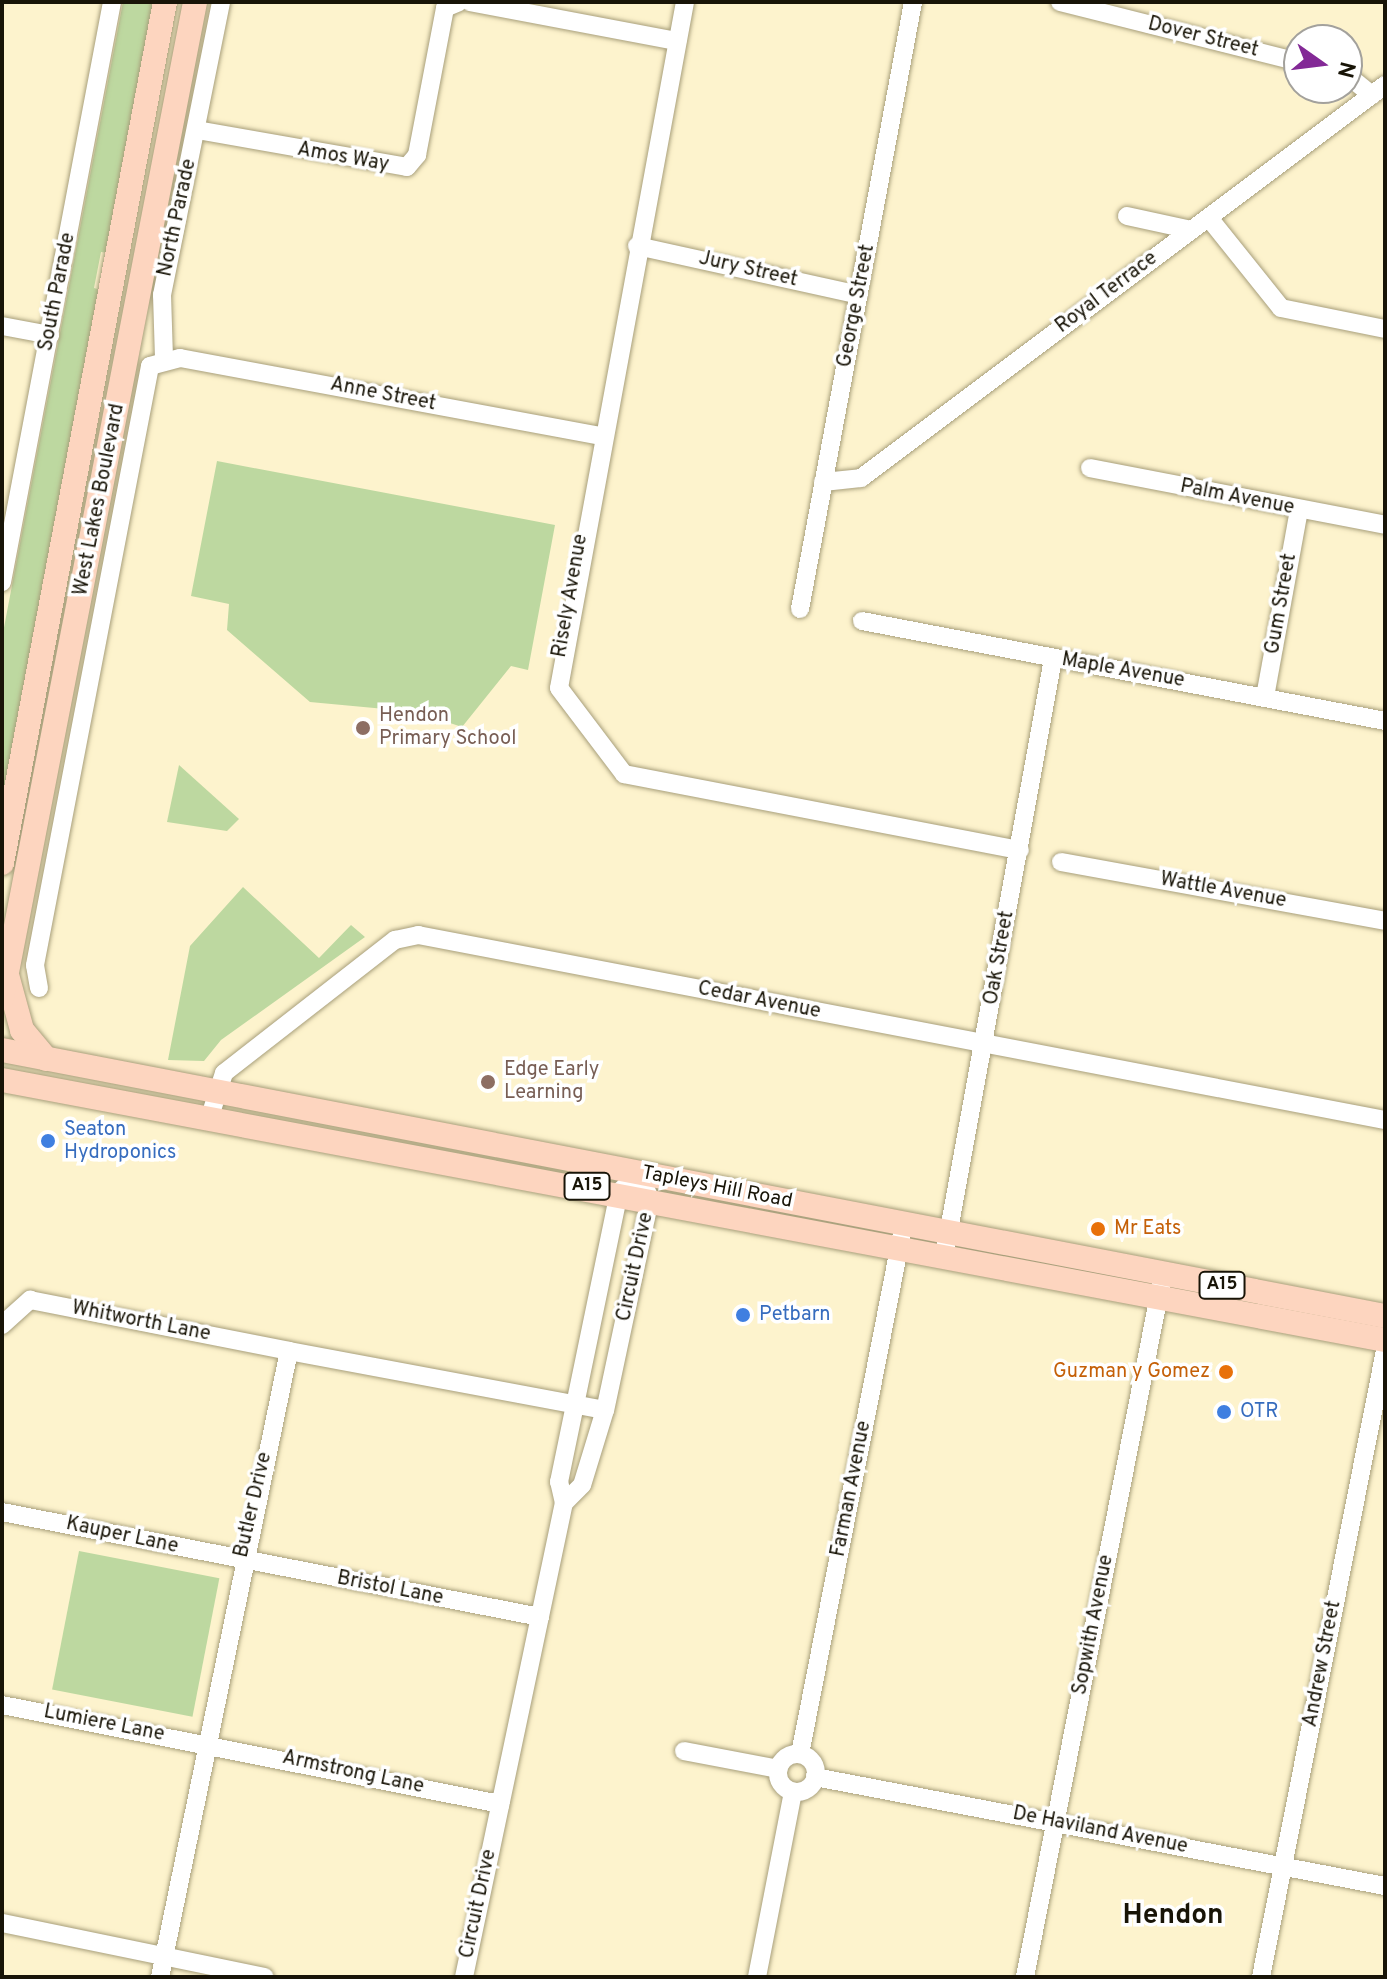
<!DOCTYPE html>
<style>
body{margin:0}
#map{position:relative;width:1387px;height:1979px;overflow:hidden;background:#fdf3cd;font-family:Overpass,sans-serif}
div>[style]{position:absolute}
.green>*{inset:0;background:#bdd8a0;transform-origin:0 0}
.roads{filter:drop-shadow(0 0 2px #a89f7b) drop-shadow(0 0 2px #a89f7b)}
.minor>*{height:18px;margin:-9px;padding:0 9px;transform-origin:9px;border-radius:9px;background:#fff}
.minor>.ring{margin:-9px;padding:0;box-sizing:content-box;background:none;border:18px solid #fff;border-radius:50%}
.major>*{height:24px;margin:-12px;padding:0 12px;transform-origin:12px;border-radius:12px;background:#fdd5bf}
.dots>*{width:22px;height:22px;translate:-50% -50%;box-sizing:border-box;border:4px solid #fff;border-radius:50%}
span{translate:-50% -50%;white-space:nowrap;text-align:center;line-height:1.15;-webkit-text-stroke:7px #fff;paint-order:stroke}
.shield-label span{padding:2px 6px;background:#fff;border:2px solid;border-radius:6px;-webkit-text-stroke-width:0}
.shield-label{font-size:18px;color:#181407;font-weight:700}
.street-label{font-size:20px;color:#181407}
.education-label{font-size:20px;color:#785e54}
.left{translate:0 -50%;text-align:left}
.shop-label{font-size:20px;color:#366cbe}
.food-label{font-size:20px;color:#c56008}
.right{translate:-100% -50%;text-align:right}
.district-label{font-size:28px;color:#181407;font-weight:700}
.frame{position:absolute;inset:0;border:4px solid #181407;pointer-events:none}
.north{position:absolute;left:1283px;top:24px;width:80px;height:80px;box-sizing:border-box;background:#fff;border:2px solid #a3a19c;border-radius:50%;rotate:104deg;font-size:22px;font-weight:700;line-height:32px;text-align:center;color:#181407}
.north::after{content:'';display:block;margin:auto;width:28px;height:36px;background:#832996;clip-path:polygon(50% 0,100% 100%,50% 72%,0 100%)}
</style>
<div id="map">
<div class="green">
<div style="clip-path:polygon(123px 2px,156px 2px,108px 253px,101px 252px,94px 288px,101px 290px,2px 807px,2px 638px)"></div>
<div style="clip-path:polygon(217px 461px,555px 525px,528px 670px,511px 666px,462px 727px,417px 712px,310px 702px,227px 630px,229px 604px,191px 596px)"></div>
<div style="clip-path:polygon(179px 765px,239px 819px,227px 831px,167px 822px)"></div>
<div style="clip-path:polygon(243px 887px,319px 958px,351px 925px,365px 937px,221px 1040px,204px 1061px,168px 1060px,190px 946px)"></div>
<div style="left:79px;top:1551px;width:143px;height:141px;rotate:11deg"></div>
</div>
<div class="roads">
<div class="minor">
<div style="left:470px;top:2px;width:211px;rotate:10.7deg"></div>
<div style="left:685px;top:2px;width:697px;rotate:100.41deg"></div>
<div style="left:559px;top:688px;width:108px;rotate:52.9deg"></div>
<div style="left:624px;top:774px;width:403px;rotate:10.9deg"></div>
<div style="left:1060px;top:2px;width:246px;rotate:14.1deg"></div>
<div style="left:1347px;top:75px;width:32px;rotate:39deg"></div>
<div style="left:197px;top:130px;width:213px;rotate:10deg"></div>
<div style="left:407px;top:167px;width:16px;rotate:-50deg"></div>
<div style="left:417px;top:155px;width:150px;rotate:-79.2deg"></div>
<div style="left:445px;top:8px;width:15px;rotate:-23deg"></div>
<div style="left:1127px;top:216px;width:66px;rotate:12.3deg"></div>
<div style="left:1209px;top:218px;width:115px;rotate:51.3deg"></div>
<div style="left:1281px;top:308px;width:106px;rotate:11.4deg"></div>
<div style="left:637px;top:246px;width:227px;rotate:12.4deg"></div>
<div style="left:2px;top:326px;width:49px;rotate:10.6deg"></div>
<div style="left:164px;top:358px;width:63px;rotate:-91.8deg"></div>
<div style="left:162px;top:295px;width:299px;rotate:-78.6deg"></div>
<div style="left:1090px;top:468px;width:300px;rotate:10.9deg"></div>
<div style="left:823px;top:482px;width:38px;rotate:-6deg"></div>
<div style="left:861px;top:478px;width:655px;rotate:-36.87deg"></div>
<div style="left:2px;top:582px;width:590px;rotate:-79.26deg"></div>
<div style="left:800px;top:609px;width:617px;rotate:-79.45deg"></div>
<div style="left:862px;top:621px;width:532px;rotate:10.82deg"></div>
<div style="left:1265px;top:697px;width:190px;rotate:-79.7deg"></div>
<div style="left:1061px;top:862px;width:329px;rotate:10.3deg"></div>
<div style="left:39px;top:988px;width:23px;rotate:-100deg"></div>
<div style="left:35px;top:965px;width:610px;rotate:-79.13deg"></div>
<div style="left:150px;top:366px;width:31px;rotate:-15deg"></div>
<div style="left:180px;top:358px;width:428px;rotate:10.5deg"></div>
<div style="left:209px;top:1119px;width:48px;rotate:-71.9deg"></div>
<div style="left:224px;top:1073px;width:217px;rotate:-37.9deg"></div>
<div style="left:395px;top:940px;width:24px;rotate:-12deg"></div>
<div style="left:418px;top:935px;width:985px;rotate:10.83deg"></div>
<div style="left:944px;top:1257px;width:608px;rotate:-79.67deg"></div>
<div style="left:2px;top:1325px;width:38px;rotate:-42deg"></div>
<div style="left:30px;top:1300px;width:264px;rotate:11.1deg"></div>
<div style="left:2px;top:1512px;width:548px;rotate:11.04deg"></div>
<div style="left:2px;top:1705px;width:508px;rotate:11.24deg"></div>
<div style="left:684px;top:1751px;width:96px;rotate:10.8deg"></div>
<div style="left:800px;top:1754px;width:541px;rotate:-78.92deg"></div>
<div class="ring" style="left:778px;top:1754px;width:20px;height:20px"></div>
<div style="left:815px;top:1777px;width:580px;rotate:10.83deg"></div>
<div style="left:2px;top:1923px;width:268px;rotate:11.6deg"></div>
<div style="left:160px;top:1977px;width:639px;rotate:-78.36deg"></div>
<div style="left:289px;top:1351px;width:321px;rotate:10.6deg"></div>
<div style="left:464px;top:1977px;width:484px;rotate:-78.1deg"></div>
<div style="left:564px;top:1503px;width:22px;rotate:-103deg"></div>
<div style="left:559px;top:1482px;width:296px;rotate:-78.3deg"></div>
<div style="left:619px;top:1192px;width:27px;rotate:-42deg"></div>
<div style="left:639px;top:1174px;width:27px;rotate:66deg"></div>
<div style="left:650px;top:1199px;width:216px;rotate:102deg"></div>
<div style="left:605px;top:1410px;width:78px;rotate:107deg"></div>
<div style="left:582px;top:1485px;width:25px;rotate:135deg"></div>
<div style="left:757px;top:1977px;width:188px;rotate:-79deg"></div>
<div style="left:1025px;top:1977px;width:705px;rotate:-78.88deg"></div>
<div style="left:1261px;top:1977px;width:638px;rotate:-78.8deg"></div>
</div>
<div class="major">
<div style="left:2px;top:863px;width:876px;rotate:-79.28deg"></div>
<div style="left:7px;top:975px;width:57px;rotate:74.7deg"></div>
<div style="left:22px;top:1030px;width:38px;rotate:50deg"></div>
<div style="left:2px;top:998px;width:1015px;rotate:-79.03deg"></div>
<div style="left:2px;top:1050px;width:1408px;rotate:10.89deg"></div>
<div style="left:2px;top:1080px;width:1407px;rotate:10.65deg"></div>
</div>
</div>
<div class="dots">
<div style="left:363px;top:728px;background:#8d6e63"></div>
<div style="left:488px;top:1082px;background:#8d6e63"></div>
<div style="left:48px;top:1141px;background:#3f7fe0"></div>
<div style="left:1098px;top:1229px;background:#e8710a"></div>
<div style="left:743px;top:1315px;background:#3f7fe0"></div>
<div style="left:1226px;top:1372px;background:#e8710a"></div>
<div style="left:1224px;top:1412px;background:#3f7fe0"></div>
</div>
<div class="shield-label">
<span style="left:587px;top:1186px">A15</span>
<span style="left:1222px;top:1285px">A15</span>
</div>
<div class="street-label">
<span style="left:1203px;top:38px;rotate:14deg">Dover Street</span>
<span style="left:343px;top:158px;rotate:10deg">Amos Way</span>
<span style="left:178px;top:218px;rotate:-78deg">North Parade</span>
<span style="left:748px;top:270px;rotate:13deg">Jury Street</span>
<span style="left:58px;top:292px;rotate:-79deg">South Parade</span>
<span style="left:1107px;top:293px;rotate:-37deg">Royal Terrace</span>
<span style="left:857px;top:306px;rotate:-79deg">George Street</span>
<span style="left:383px;top:395px;rotate:11deg">Anne Street</span>
<span style="left:1237px;top:498px;rotate:11deg">Palm Avenue</span>
<span style="left:100px;top:500px;rotate:-79deg">West Lakes Boulevard</span>
<span style="left:571px;top:596px;rotate:-80deg">Risely Avenue</span>
<span style="left:1282px;top:604px;rotate:-80deg">Gum Street</span>
<span style="left:1123px;top:671px;rotate:10deg">Maple Avenue</span>
<span style="left:1223px;top:891px;rotate:10deg">Wattle Avenue</span>
<span style="left:1000px;top:958px;rotate:-80deg">Oak Street</span>
<span style="left:759px;top:1001px;rotate:11deg">Cedar Avenue</span>
<span style="left:717px;top:1188px;rotate:11deg">Tapleys Hill Road</span>
<span style="left:636px;top:1267px;rotate:-78deg">Circuit Drive</span>
<span style="left:141px;top:1322px;rotate:11deg">Whitworth Lane</span>
<span style="left:852px;top:1489px;rotate:-79deg">Farman Avenue</span>
<span style="left:254px;top:1505px;rotate:-77deg">Butler Drive</span>
<span style="left:122px;top:1536px;rotate:12deg">Kauper Lane</span>
<span style="left:390px;top:1589px;rotate:11deg">Bristol Lane</span>
<span style="left:1094px;top:1625px;rotate:-79deg">Sopwith Avenue</span>
<span style="left:1323px;top:1664px;rotate:-79deg">Andrew Street</span>
<span style="left:104px;top:1724px;rotate:11deg">Lumiere Lane</span>
<span style="left:353px;top:1773px;rotate:12deg">Armstrong Lane</span>
<span style="left:1100px;top:1831px;rotate:11deg">De Haviland Avenue</span>
<span style="left:479px;top:1904px;rotate:-78deg">Circuit Drive</span>
</div>
<div class="education-label">
<span class="left" style="left:379px;top:728px">Hendon<br>Primary School</span>
<span class="left" style="left:504px;top:1082px">Edge Early<br>Learning</span>
</div>
<div class="shop-label">
<span class="left" style="left:64px;top:1142px">Seaton<br>Hydroponics</span>
<span class="left" style="left:759px;top:1315px">Petbarn</span>
<span class="left" style="left:1240px;top:1412px">OTR</span>
</div>
<div class="food-label">
<span class="left" style="left:1114px;top:1229px">Mr Eats</span>
<span class="right" style="left:1210px;top:1372px">Guzman y Gomez</span>
</div>
<div class="district-label">
<span style="left:1173px;top:1916px">Hendon</span>
</div>
<div class="frame"></div>
<div class="north">N</div>
</div>
